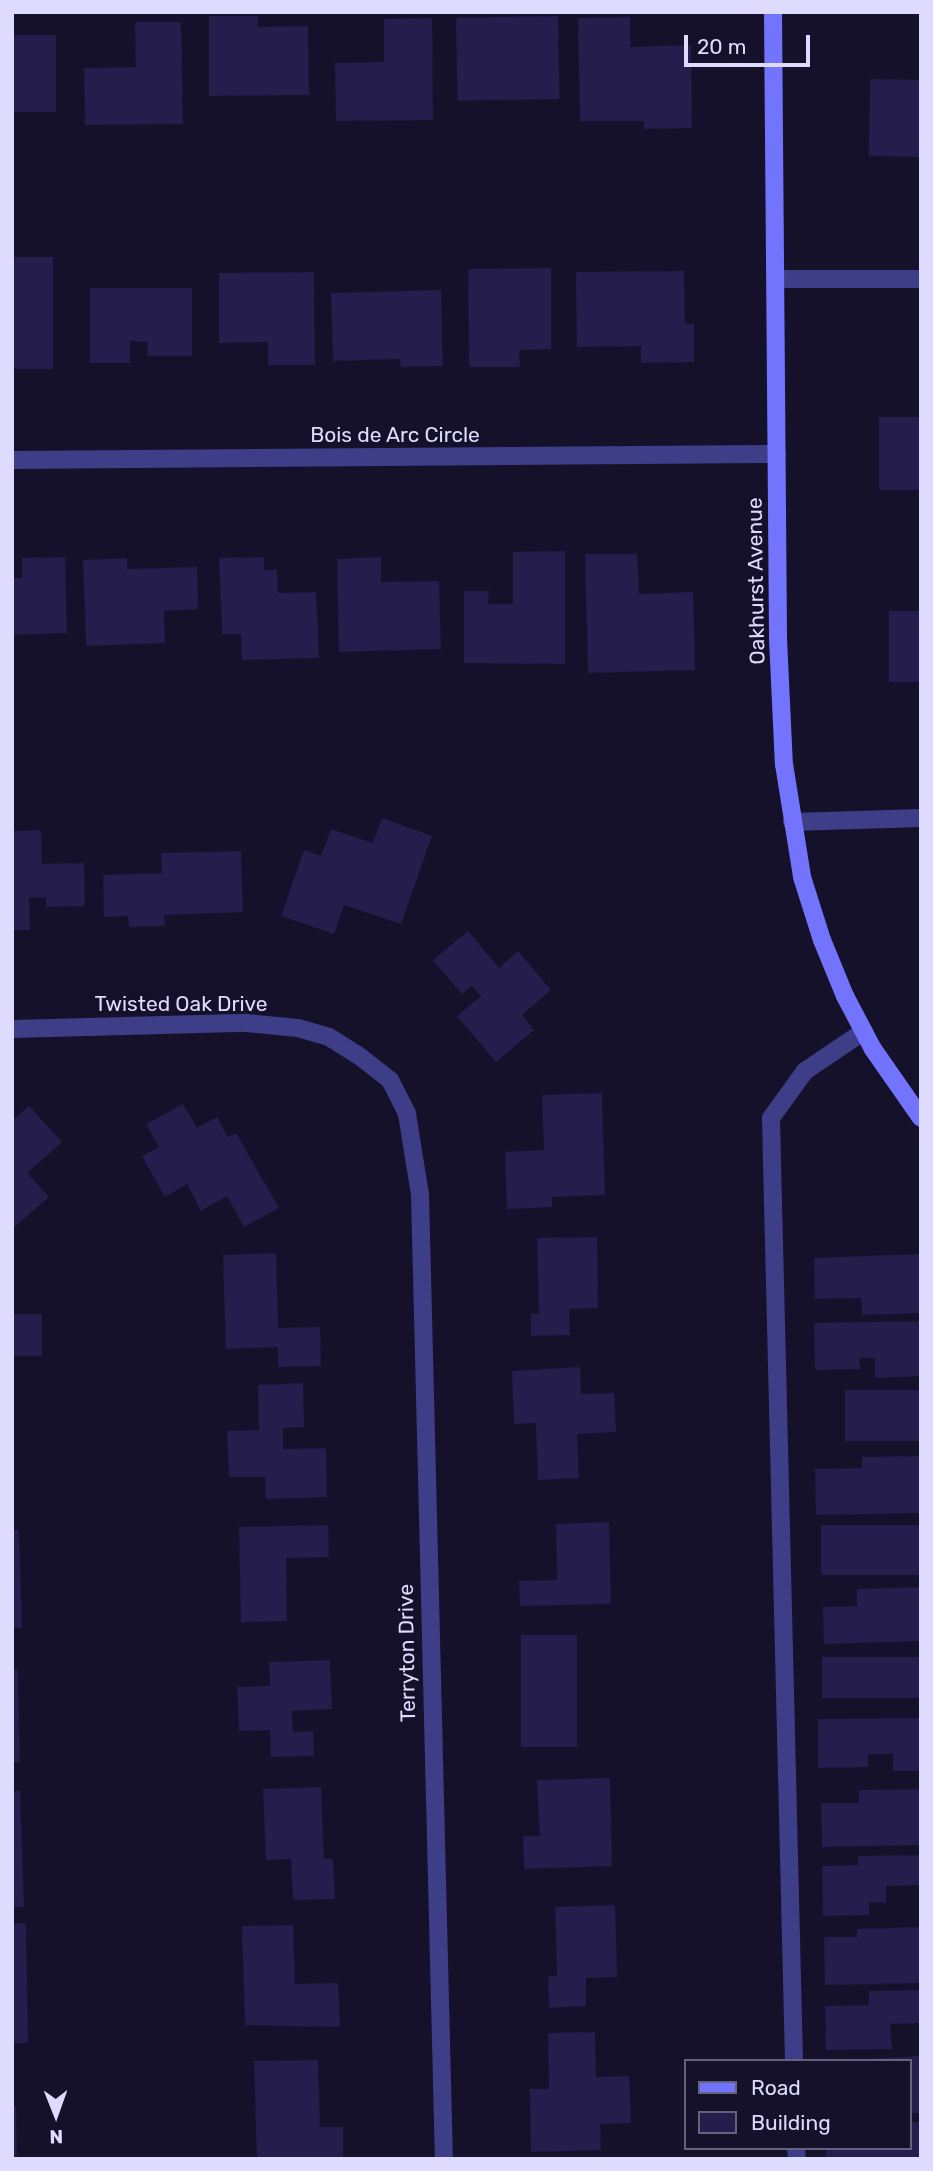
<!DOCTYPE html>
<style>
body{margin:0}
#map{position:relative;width:933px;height:2171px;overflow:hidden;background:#15112a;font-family:Rubik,sans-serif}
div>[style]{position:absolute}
.building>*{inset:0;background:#251d4b;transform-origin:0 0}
.street>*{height:18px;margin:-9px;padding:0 9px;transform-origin:9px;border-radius:9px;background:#3e3d88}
.secondary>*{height:18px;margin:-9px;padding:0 9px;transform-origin:9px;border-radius:9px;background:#7374fd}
span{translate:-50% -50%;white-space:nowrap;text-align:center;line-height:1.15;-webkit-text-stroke:5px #15112a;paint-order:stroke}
.street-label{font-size:21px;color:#dedbfe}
.frame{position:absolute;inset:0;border:14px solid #dedbfe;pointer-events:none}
.legend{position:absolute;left:684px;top:2059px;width:228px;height:91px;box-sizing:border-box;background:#15112a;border:2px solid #65627f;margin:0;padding:9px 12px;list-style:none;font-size:21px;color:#dedbfe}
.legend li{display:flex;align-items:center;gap:14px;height:35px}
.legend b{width:35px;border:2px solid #65627f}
.north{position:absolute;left:21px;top:2080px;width:70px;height:70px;-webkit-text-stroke:5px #15112a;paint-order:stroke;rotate:179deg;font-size:19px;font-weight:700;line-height:28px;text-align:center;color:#dedbfe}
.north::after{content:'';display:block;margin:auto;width:24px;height:32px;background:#dedbfe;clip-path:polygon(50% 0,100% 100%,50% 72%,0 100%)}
.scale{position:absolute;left:684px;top:35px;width:126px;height:32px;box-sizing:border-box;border:4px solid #dedbfe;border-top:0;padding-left:9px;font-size:21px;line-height:24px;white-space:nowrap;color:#dedbfe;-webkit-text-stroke:5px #15112a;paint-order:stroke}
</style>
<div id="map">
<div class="building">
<div style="clip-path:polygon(209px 16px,258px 16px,258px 27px,308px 26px,309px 95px,209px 96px)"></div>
<div style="left:558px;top:16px;width:83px;height:102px;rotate:89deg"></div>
<div style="clip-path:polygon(630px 17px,630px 47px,691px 45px,692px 128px,644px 129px,644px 121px,580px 121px,578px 18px)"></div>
<div style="clip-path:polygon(432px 18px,433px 120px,336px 121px,335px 63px,384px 62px,384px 19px)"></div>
<div style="clip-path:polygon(135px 22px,181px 22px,183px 124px,85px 125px,84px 68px,136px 67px)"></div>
<div style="left:12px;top:35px;width:44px;height:77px"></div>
<div style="left:870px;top:79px;width:51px;height:77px;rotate:1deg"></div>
<div style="left:12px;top:257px;width:41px;height:112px"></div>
<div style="clip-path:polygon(551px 268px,551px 349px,519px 350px,520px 367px,469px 367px,468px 269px)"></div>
<div style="clip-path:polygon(684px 271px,685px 324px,694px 324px,694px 362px,641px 363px,641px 346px,577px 347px,576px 272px)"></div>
<div style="clip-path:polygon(314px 272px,315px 365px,268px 365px,268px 342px,219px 343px,219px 273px)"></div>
<div style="clip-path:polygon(90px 288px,192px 288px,192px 356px,147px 356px,148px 342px,130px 341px,130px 363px,90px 363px)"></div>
<div style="clip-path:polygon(441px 290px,443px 366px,401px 367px,400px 359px,333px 361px,331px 293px)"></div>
<div style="left:879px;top:417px;width:42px;height:73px"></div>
<div style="clip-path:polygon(565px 551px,565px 664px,464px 663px,464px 591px,489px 591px,488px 604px,513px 604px,513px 552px)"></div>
<div style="clip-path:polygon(585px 554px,637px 554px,639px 594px,693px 592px,695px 670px,588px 673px)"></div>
<div style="clip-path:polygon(65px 557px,67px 633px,12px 635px,12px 578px,22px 578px,22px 558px)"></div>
<div style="clip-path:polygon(264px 557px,264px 570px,277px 570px,278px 593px,316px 592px,319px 658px,242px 660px,241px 634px,222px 634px,219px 558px)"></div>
<div style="clip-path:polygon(381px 557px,381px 582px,439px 581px,441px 649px,339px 652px,337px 559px)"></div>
<div style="clip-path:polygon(127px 558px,127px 569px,197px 567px,198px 609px,164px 611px,165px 643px,86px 646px,83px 560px)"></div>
<div style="left:889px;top:611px;width:32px;height:71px"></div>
<div style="clip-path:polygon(382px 818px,432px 836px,401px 924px,344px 905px,334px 934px,281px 916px,304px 850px,321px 856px,331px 829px,373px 843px)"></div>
<div style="clip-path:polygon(41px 830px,42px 864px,84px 863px,85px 906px,46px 907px,46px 897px,29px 898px,30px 930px,12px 930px,12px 831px)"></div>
<div style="clip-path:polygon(241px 851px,243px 912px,164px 915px,165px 926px,129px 927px,128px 916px,104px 917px,103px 875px,162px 873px,161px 853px)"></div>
<div style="clip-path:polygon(468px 931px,499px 968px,518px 951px,551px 990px,522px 1015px,534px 1030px,496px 1062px,457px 1016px,481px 996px,472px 986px,462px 994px,433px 960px)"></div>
<div style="clip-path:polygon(602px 1093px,605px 1195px,552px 1197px,552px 1207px,507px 1209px,505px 1152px,544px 1150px,542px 1095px)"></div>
<div style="clip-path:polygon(183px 1104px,197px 1128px,217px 1117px,228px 1137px,236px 1133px,279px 1208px,244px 1227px,227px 1196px,201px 1211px,187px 1184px,165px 1197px,142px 1156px,159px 1147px,146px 1124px)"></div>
<div style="clip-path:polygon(29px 1106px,62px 1142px,27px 1173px,49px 1197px,12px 1229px,12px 1121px)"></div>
<div style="clip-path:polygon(597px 1237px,598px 1308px,569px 1309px,570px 1335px,531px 1336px,531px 1314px,539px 1314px,537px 1238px)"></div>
<div style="clip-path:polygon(276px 1253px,278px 1328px,320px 1327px,321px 1366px,278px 1367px,278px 1347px,226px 1349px,223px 1255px)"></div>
<div style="clip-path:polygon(921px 1254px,921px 1313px,862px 1315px,861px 1298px,815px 1299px,814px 1258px)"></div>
<div style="left:12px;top:1314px;width:30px;height:42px"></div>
<div style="clip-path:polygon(921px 1321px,921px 1376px,875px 1378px,875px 1358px,859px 1358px,860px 1369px,815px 1370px,814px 1323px)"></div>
<div style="clip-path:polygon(580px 1367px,581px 1394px,614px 1393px,616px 1432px,577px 1434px,579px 1478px,538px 1480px,536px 1423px,514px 1424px,512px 1371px)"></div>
<div style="clip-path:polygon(303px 1383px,304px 1427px,283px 1428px,283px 1449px,326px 1448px,327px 1497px,266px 1499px,265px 1477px,229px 1477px,227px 1431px,259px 1430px,258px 1385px)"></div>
<div style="left:845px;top:1390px;width:76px;height:51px"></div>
<div style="clip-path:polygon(921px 1456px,921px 1513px,816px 1515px,815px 1469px,862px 1468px,862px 1457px)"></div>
<div style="clip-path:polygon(609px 1522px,611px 1604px,520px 1606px,519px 1581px,557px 1580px,556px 1524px)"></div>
<div style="clip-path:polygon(328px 1525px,329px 1557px,286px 1558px,287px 1621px,241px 1622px,239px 1527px)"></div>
<div style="left:921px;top:1525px;width:50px;height:100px;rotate:90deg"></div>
<div style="clip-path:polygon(12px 1530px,19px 1530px,22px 1628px,12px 1628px)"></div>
<div style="clip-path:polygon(921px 1587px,921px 1641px,824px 1644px,823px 1607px,857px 1606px,857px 1589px)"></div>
<div style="left:521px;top:1635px;width:56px;height:112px"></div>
<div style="left:921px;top:1657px;width:41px;height:99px;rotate:90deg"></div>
<div style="clip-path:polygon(330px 1660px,332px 1709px,292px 1711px,293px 1732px,313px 1731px,314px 1756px,271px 1757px,270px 1730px,239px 1731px,237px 1687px,270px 1686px,269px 1662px)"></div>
<div style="clip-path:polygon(18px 1669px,20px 1762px,12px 1762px,12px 1670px)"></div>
<div style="clip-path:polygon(921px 1718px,921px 1771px,893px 1771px,893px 1754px,868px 1754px,868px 1767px,818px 1768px,818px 1719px)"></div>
<div style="clip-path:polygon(610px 1778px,612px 1866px,524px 1869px,523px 1836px,540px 1836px,537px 1780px)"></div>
<div style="clip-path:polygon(321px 1787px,324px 1859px,333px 1859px,335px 1899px,293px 1900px,291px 1859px,266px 1860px,263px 1789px)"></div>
<div style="clip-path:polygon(921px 1789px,921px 1845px,822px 1847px,821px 1803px,859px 1803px,859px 1790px)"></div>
<div style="clip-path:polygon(12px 1791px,20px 1791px,24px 1907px,12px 1907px)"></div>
<div style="clip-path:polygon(921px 1855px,921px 1885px,886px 1886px,886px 1903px,869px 1902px,869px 1915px,823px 1916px,822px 1866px,858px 1865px,858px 1856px)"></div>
<div style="clip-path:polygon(615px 1905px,617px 1977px,586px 1978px,586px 2006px,549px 2008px,548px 1976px,557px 1976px,555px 1907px)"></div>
<div style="left:26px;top:1923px;width:120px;height:14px;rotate:89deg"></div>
<div style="clip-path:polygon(293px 1925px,295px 1984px,338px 1983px,340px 2027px,245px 2025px,242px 1926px)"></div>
<div style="clip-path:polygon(921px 1927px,921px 1983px,825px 1985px,824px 1937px,857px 1937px,857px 1929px)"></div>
<div style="clip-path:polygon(921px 1990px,921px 2023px,890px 2024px,892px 2049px,826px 2050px,825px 2006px,869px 2005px,869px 1991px)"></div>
<div style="clip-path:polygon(595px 2032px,596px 2077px,629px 2076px,631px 2123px,600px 2124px,601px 2150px,531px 2152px,530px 2089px,549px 2089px,548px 2033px)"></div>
<div style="clip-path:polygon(921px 2056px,921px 2113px,910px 2113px,910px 2061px,831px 2061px)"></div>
<div style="clip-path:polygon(318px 2060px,320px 2127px,343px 2127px,343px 2159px,257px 2159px,254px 2061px)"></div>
<div style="clip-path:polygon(12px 2106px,16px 2106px,17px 2159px,12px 2159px)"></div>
<div style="clip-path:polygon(910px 2122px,921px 2122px,921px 2159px,826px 2159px,826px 2148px,910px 2148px)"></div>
</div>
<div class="street">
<div style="left:776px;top:279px;width:145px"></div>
<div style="left:12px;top:460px;width:765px;rotate:-0.45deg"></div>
<div style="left:792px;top:822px;width:129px;rotate:-1.8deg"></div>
<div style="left:12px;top:1029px;width:235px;rotate:-1.5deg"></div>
<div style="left:247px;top:1023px;width:51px;rotate:5.6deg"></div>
<div style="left:298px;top:1028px;width:32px;rotate:16deg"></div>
<div style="left:329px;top:1037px;width:34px;rotate:32deg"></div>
<div style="left:358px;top:1055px;width:41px;rotate:38deg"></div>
<div style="left:390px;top:1080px;width:38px;rotate:63deg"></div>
<div style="left:407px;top:1114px;width:81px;rotate:80.8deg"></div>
<div style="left:420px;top:1194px;width:965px;rotate:88.58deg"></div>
<div style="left:794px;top:2061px;width:943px;rotate:-91.4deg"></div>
<div style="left:771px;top:1118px;width:58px;rotate:-54.1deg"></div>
<div style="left:805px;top:1071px;width:71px;rotate:-34.1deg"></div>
<div style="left:796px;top:2148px;width:11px;rotate:85deg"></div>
</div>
<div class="secondary">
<div style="left:773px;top:12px;width:627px;rotate:89.54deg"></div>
<div style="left:778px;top:639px;width:125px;rotate:87.3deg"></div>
<div style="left:784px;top:764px;width:114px;rotate:80.9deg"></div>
<div style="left:802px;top:877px;width:66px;rotate:72.4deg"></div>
<div style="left:822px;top:940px;width:61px;rotate:67.7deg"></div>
<div style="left:845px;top:996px;width:60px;rotate:62.2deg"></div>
<div style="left:873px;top:1049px;width:84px;rotate:55.2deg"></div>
</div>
<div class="street-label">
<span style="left:395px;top:435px">Bois de Arc Circle</span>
<span style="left:756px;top:581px;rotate:-91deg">Oakhurst Avenue</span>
<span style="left:181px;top:1004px">Twisted Oak Drive</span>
<span style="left:407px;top:1653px;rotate:-91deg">Terryton Drive</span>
</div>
<div class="frame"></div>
<ul class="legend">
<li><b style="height:9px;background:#7374fd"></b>Road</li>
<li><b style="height:19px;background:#251d4b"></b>Building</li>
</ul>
<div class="north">N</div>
<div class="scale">20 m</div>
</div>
